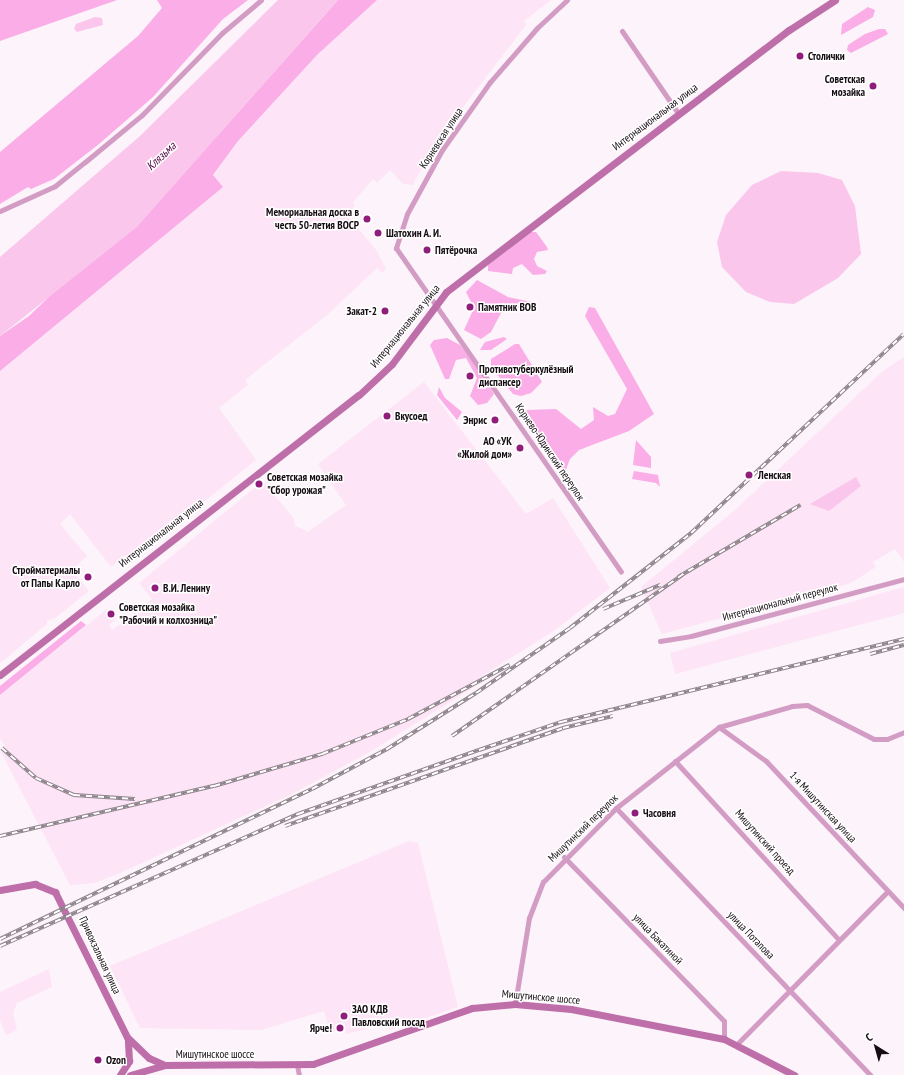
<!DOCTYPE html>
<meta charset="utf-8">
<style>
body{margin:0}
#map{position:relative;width:904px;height:1075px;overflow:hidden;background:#fdf3fa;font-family:"PT Sans Narrow",sans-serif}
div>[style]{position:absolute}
.built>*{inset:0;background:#fde4f6}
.green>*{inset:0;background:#faade6}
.water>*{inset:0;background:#fac6eb}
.street>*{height:5px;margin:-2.5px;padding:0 2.5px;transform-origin:2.5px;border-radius:2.5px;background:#d39cc4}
.secondary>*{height:7px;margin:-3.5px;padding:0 3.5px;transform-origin:3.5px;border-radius:3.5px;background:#be6faa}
.rail>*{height:3.5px;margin-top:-1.75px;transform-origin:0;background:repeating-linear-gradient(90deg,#fff 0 6px,#8d848b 0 12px);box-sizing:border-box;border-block:1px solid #8d848b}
.dots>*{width:11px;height:11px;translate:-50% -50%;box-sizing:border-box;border:2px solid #fff;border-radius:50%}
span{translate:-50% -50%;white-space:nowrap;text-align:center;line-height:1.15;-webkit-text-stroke:3px #fff;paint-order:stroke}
.poi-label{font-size:11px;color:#150d13;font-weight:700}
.left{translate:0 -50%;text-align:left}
.right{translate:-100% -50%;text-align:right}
.street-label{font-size:11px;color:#150d13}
.water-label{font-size:12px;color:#4f0442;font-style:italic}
.north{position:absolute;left:856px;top:1027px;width:40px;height:40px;-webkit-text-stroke:3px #fff;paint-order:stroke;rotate:323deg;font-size:11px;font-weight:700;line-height:16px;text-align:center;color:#150d13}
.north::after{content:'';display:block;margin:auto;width:14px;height:18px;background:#150d13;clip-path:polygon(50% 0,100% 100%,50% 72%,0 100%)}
</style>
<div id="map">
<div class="built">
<div style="clip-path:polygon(377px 0,551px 0,524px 21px,526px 25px,434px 145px,413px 185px,403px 184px,390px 170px,377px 183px,373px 179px,353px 202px,355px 206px,346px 214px,377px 251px,386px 269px,382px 273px,377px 268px,328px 314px,245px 380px,248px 385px,219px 408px,256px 460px,132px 559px,123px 556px,111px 567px,70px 514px,60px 524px,87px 556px,76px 566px,78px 570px,74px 573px,89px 591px,55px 618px,46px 621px,47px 624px,0 663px,0 371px,222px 187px,213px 176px,238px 141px,317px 55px)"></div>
<div style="clip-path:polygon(904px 357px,904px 562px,895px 549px,873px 562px,876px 567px,851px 583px,662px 634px,641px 587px,734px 511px,884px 370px)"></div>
<div style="clip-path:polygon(424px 382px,526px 514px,553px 498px,610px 588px,552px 632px,471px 683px,474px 687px,368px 753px,292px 794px,120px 873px,94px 883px,70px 885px,0 750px,5px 745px,0 739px,0 695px,107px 609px,116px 619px,109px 625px,112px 630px,121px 624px,152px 599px,139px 583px,263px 481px,294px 519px,295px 526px,308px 532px,346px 505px,318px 464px)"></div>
<div style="clip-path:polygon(904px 587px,904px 613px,675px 674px,670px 653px)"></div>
<div style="clip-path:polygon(409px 841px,418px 843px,458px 1007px,390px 1030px,376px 1017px,371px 1018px,364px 1020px,366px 1029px,346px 1034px,345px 1028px,330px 1032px,324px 1011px,261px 1030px,140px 1028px,110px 966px)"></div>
<div style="clip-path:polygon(49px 969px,52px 987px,17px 1003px,13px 1013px,17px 1030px,6px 1035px,0 1020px,0 992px)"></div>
</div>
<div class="green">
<div style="clip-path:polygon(0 0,117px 0,0 41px)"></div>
<div style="clip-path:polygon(157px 0,248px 0,223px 19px,153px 97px,99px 144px,54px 179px,31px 189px,28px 187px,0 204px,0 152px,138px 36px,162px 8px)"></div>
<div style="clip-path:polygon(338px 0,377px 0,317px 55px,238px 141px,213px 175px,223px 187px,0 371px,0 336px,29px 316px,218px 135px)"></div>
<div style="clip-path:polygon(868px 7px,875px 10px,873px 17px,841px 35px,842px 24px)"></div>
<div style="clip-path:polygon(879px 29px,885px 29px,888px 34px,851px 53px,847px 50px,848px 45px,865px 34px)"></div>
<div style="clip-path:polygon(530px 232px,536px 232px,547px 247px,548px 250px,537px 252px,534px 259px,537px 266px,547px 271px,545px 274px,533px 275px,522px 264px,513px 268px,512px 274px,488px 271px,488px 265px)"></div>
<div style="clip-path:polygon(477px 280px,508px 297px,531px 302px,530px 305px,501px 313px,491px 332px,481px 339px,464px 330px,474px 308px,466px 292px)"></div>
<div style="clip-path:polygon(589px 307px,595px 308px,654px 414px,629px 431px,579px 450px,570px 459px,565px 472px,523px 414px,527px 410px,556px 409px,581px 429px,594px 420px,593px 407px,608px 416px,615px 414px,627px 389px,585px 316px)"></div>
<div style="clip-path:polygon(504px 337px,507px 339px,491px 350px,480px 350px,485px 342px)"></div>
<div style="clip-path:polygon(447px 338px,460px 345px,473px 361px,494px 394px,487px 403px,478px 405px,470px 396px,477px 378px,466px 358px,456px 360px,449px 379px,445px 379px,430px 345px,434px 340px)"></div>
<div style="clip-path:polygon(515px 344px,519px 344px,542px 382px,531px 393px,521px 396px,513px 394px,491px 367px,491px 359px)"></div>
<div style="clip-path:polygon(439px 387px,445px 398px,462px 412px,457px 420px,437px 395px)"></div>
<div style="clip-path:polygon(636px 440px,651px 457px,651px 468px,633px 465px)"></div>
<div style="clip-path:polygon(634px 471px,658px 475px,660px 487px,656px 483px,632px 479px)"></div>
<div style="clip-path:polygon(81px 621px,86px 625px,0 695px,0 686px)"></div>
</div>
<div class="water">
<div style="clip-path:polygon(278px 0,338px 0,137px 227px,0 336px,0 257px,140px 136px)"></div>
<div style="clip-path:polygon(95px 17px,102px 18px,103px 25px,77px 32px,74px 29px,76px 24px)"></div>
<div style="clip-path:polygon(781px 171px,818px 173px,842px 180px,855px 206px,861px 254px,838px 278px,794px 304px,770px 302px,746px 292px,722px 267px,717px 242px,726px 215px,752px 185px)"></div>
<div style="clip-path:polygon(856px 477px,861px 486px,829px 511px,810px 504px)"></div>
</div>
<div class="street">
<div style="left:567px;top:0;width:41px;rotate:137deg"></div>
<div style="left:537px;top:28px;width:72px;rotate:131deg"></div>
<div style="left:490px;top:82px;width:83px;rotate:125.2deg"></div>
<div style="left:442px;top:150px;width:73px;rotate:118.7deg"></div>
<div style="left:407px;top:214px;width:36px;rotate:108deg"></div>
<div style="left:396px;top:248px;width:394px;rotate:55.2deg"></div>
<div style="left:622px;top:31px;width:99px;rotate:55.7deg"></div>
<div style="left:0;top:211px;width:60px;rotate:-24.4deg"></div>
<div style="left:55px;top:186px;width:38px;rotate:-39deg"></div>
<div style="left:85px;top:162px;width:74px;rotate:-39.5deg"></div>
<div style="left:142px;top:115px;width:115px;rotate:-45.7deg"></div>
<div style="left:222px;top:33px;width:51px;rotate:-40.2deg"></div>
<div style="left:660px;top:641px;width:31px;rotate:-9deg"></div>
<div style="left:691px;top:636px;width:220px;rotate:-15deg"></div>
<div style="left:719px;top:727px;width:58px;rotate:35.9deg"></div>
<div style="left:766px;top:761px;width:202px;rotate:46.8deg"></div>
<div style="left:675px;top:761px;width:241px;rotate:47.5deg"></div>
<div style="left:616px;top:808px;width:369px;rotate:46.4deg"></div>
<div style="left:564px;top:857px;width:229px;rotate:45.7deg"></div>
<div style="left:724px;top:1021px;width:18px;rotate:90deg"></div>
<div style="left:515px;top:1004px;width:87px;rotate:-80.8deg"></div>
<div style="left:529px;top:918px;width:39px;rotate:-69deg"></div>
<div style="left:543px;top:882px;width:104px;rotate:-45.4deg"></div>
<div style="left:616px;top:808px;width:131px;rotate:-38.2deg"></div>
<div style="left:719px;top:727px;width:76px;rotate:-16deg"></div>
<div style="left:792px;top:706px;width:15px;rotate:-4deg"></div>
<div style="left:807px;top:705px;width:75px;rotate:26.9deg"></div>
<div style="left:874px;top:739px;width:13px"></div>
<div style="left:887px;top:739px;width:18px;rotate:-22deg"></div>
<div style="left:737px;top:1044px;width:214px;rotate:-45.4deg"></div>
<div style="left:297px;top:1065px;width:10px;rotate:79deg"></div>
</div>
<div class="secondary">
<div style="left:0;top:675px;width:455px;rotate:-38deg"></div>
<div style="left:359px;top:395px;width:45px;rotate:-43.2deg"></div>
<div style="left:392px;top:364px;width:90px;rotate:-53.1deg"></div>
<div style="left:446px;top:292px;width:432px;rotate:-37.4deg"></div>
<div style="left:789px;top:30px;width:55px;rotate:-33.1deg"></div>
<div style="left:0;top:890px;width:36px;rotate:-10deg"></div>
<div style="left:35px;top:884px;width:22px;rotate:22deg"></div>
<div style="left:55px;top:892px;width:162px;rotate:63.6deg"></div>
<div style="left:127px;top:1037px;width:30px;rotate:44deg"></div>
<div style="left:149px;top:1058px;width:17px;rotate:24deg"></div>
<div style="left:120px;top:1075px;width:17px;rotate:-57deg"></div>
<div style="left:129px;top:1061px;width:21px;rotate:-93deg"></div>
<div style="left:130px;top:1075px;width:36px;rotate:-16deg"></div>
<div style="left:165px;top:1065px;width:148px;rotate:-0.4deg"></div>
<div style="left:313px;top:1064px;width:169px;rotate:-19.4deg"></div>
<div style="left:472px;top:1008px;width:43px;rotate:-5.3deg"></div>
<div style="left:515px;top:1004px;width:56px;rotate:5.1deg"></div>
<div style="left:571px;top:1009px;width:156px;rotate:11.1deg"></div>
<div style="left:724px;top:1039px;width:79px;rotate:27.2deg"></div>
</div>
<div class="rail">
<div style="left:678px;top:577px;width:142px;rotate:-30.5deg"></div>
<div style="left:603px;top:609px;width:62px;rotate:-22.8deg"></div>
<div style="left:870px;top:654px;width:35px;rotate:-15deg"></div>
<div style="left:452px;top:736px;width:281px;rotate:-35deg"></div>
<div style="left:2px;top:748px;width:45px;rotate:41.4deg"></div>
<div style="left:36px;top:778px;width:42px;rotate:24.1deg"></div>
<div style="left:74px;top:795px;width:61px;rotate:3.8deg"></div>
<div style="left:285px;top:826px;width:295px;rotate:-19.4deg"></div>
<div style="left:563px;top:728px;width:51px;rotate:-13.5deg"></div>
<div style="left:0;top:836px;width:220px;rotate:-13.2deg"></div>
<div style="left:214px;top:786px;width:113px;rotate:-16.5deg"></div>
<div style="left:322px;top:754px;width:93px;rotate:-22.1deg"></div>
<div style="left:408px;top:719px;width:115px;rotate:-28.1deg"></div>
<div style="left:0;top:939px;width:346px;rotate:-25.7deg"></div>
<div style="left:312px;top:789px;width:85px;rotate:-28.1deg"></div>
<div style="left:387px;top:749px;width:105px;rotate:-32.2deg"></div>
<div style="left:476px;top:693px;width:114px;rotate:-34.7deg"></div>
<div style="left:570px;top:628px;width:154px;rotate:-38.1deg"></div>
<div style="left:691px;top:533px;width:291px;rotate:-43.1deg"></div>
<div style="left:0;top:946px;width:326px;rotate:-23.9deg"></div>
<div style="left:298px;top:814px;width:192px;rotate:-19.5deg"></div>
<div style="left:479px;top:750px;width:87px;rotate:-18.9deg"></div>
<div style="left:561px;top:722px;width:353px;rotate:-13.6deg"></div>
</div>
<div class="dots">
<div style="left:800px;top:56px;background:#901c7b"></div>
<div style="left:873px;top:86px;background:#901c7b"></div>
<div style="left:367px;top:219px;background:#901c7b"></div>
<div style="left:378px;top:233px;background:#901c7b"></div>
<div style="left:427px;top:250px;background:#901c7b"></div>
<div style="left:470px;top:307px;background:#901c7b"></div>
<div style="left:385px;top:311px;background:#901c7b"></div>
<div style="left:470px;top:376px;background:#901c7b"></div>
<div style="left:387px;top:416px;background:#901c7b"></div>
<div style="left:495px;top:420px;background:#901c7b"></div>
<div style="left:520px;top:448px;background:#901c7b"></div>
<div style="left:749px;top:475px;background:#901c7b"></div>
<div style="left:259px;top:484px;background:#901c7b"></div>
<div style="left:88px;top:577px;background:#901c7b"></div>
<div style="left:155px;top:588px;background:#901c7b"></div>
<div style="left:111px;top:614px;background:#901c7b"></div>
<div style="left:635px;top:813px;background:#901c7b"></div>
<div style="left:344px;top:1016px;background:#901c7b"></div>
<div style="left:340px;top:1028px;background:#901c7b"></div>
<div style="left:98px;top:1060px;background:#901c7b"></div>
</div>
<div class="poi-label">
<span class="left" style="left:808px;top:56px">Столички</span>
<span class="right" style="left:865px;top:86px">Советская<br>мозайка</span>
<span class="right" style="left:359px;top:219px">Мемориальная доска в<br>честь 50-летия ВОСР</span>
<span class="left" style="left:386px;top:233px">Шатохин А. И.</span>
<span class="left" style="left:435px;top:250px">Пятёрочка</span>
<span class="left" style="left:478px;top:307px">Памятник ВОВ</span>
<span class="right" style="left:377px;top:311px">Закат-2</span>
<span class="left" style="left:479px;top:376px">Противотуберкулёзный<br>диспансер</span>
<span class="left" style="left:395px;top:416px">Вкусоед</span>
<span class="right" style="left:487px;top:420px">Энрис</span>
<span class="right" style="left:512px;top:448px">АО «УК<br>«Жилой дом»</span>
<span class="left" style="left:758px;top:475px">Ленская</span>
<span class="left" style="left:267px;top:484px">Советская мозайка<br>"Сбор урожая"</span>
<span class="right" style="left:80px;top:577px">Стройматериалы<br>от Папы Карло</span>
<span class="left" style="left:163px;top:588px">В.И. Ленину</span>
<span class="left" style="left:119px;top:614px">Советская мозайка<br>"Рабочий и колхозница"</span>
<span class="left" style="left:643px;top:813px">Часовня</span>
<span class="left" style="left:352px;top:1016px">ЗАО КДВ<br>Павловский посад</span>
<span class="right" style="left:332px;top:1028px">Ярче!</span>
<span class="left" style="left:106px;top:1060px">Ozon</span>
</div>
<div class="street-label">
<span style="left:655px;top:117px;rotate:-37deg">Интернациональная улица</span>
<span style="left:441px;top:138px;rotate:-57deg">Корневская улица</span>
<span style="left:405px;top:326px;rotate:-51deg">Интернациональная улица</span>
<span style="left:550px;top:452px;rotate:56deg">Корнево-Юдинский переулок</span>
<span style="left:161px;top:533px;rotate:-38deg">Интернациональная улица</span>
<span style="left:780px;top:602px;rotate:-15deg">Интернациональный переулок</span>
<span style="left:823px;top:807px;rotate:47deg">1-я Мишутинская улица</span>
<span style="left:583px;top:828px;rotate:-44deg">Мишутинский переулок</span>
<span style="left:765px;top:842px;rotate:48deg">Мишутинский проезд</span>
<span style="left:751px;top:935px;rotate:46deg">улица Потапова</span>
<span style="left:658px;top:939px;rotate:46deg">улица Бакатиной</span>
<span style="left:100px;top:955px;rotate:65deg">Привокзальная улица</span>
<span style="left:541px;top:997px;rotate:5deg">Мишутинское шоссе</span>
<span style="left:215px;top:1054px">Мишутинское шоссе</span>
</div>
<div class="water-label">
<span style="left:161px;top:156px;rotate:-43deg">Клязьма</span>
</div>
<div class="north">С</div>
</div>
